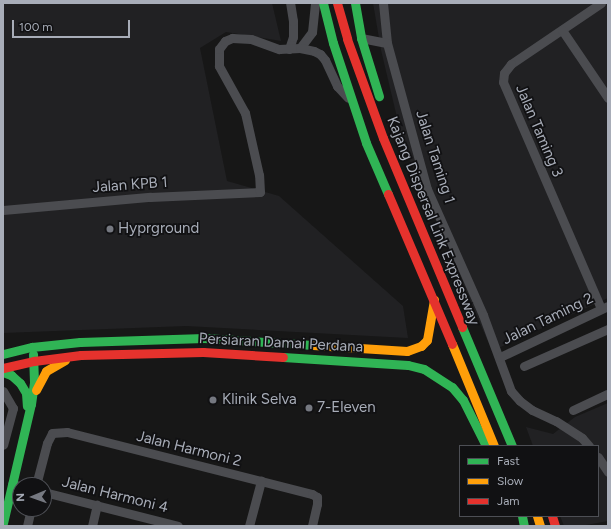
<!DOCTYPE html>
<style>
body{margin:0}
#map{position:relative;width:611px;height:529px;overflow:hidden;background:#171717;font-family:Figtree,sans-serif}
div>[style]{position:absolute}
.built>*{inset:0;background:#212123}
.street>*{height:9px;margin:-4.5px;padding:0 4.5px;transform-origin:4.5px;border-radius:4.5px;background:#4b4c50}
.fast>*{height:9px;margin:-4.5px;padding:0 4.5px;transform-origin:4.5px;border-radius:4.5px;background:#30b455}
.slow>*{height:9px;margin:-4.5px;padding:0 4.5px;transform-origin:4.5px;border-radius:4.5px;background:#ff9f0a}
.jam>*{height:9px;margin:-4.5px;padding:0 4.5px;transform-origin:4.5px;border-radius:4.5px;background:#e5322d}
.dots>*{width:11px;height:11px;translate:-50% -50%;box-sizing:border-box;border:2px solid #111113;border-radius:50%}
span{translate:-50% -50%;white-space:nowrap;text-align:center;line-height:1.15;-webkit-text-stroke:3.5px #111113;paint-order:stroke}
.street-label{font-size:15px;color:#a8adb8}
.poi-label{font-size:15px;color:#a8adb8}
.left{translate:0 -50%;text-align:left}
.frame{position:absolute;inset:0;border:4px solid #a8adb8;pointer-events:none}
.legend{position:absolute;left:459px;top:445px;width:140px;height:72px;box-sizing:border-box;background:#111113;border:1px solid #4d4f55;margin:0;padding:5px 7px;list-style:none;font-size:12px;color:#a8adb8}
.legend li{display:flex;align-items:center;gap:8px;height:20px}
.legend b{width:20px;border:1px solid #4d4f55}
.north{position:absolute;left:12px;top:477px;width:40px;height:40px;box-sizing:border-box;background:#111113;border:1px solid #4d4f55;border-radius:50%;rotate:268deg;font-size:11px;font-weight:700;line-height:16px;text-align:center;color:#a8adb8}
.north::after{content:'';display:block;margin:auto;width:14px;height:18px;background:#757880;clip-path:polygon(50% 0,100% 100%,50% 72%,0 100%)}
.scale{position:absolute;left:12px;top:20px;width:118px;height:18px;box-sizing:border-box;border:2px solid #a8adb8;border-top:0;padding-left:5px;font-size:12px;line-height:14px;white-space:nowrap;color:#a8adb8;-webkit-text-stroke:3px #111113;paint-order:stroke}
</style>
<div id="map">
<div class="built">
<div style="clip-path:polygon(3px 3px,272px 3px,281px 41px,226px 32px,200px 48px,227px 181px,279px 196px,403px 306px,408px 338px,186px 326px,3px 333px)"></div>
<div style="clip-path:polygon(373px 3px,608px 3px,608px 298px,492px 351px,404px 147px,381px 50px)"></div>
<div style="clip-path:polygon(608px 403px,608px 521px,581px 526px,564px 526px,560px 516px,598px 516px,598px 446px,533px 446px,526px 427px,553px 434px,575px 417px)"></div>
</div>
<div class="street">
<div style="left:383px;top:3px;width:40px;rotate:84.3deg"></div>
<div style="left:387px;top:43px;width:151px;rotate:74.7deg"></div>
<div style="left:427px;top:189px;width:138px;rotate:66deg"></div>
<div style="left:483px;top:315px;width:81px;rotate:69.8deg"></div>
<div style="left:511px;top:391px;width:13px;rotate:48deg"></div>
<div style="left:520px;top:401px;width:15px;rotate:37deg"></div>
<div style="left:532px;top:410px;width:26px;rotate:25deg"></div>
<div style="left:556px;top:421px;width:31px;rotate:33deg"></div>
<div style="left:582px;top:438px;width:11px;rotate:49deg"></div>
<div style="left:601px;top:3px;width:109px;rotate:145.9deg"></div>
<div style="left:511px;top:64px;width:11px;rotate:128deg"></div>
<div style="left:504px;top:73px;width:9px;rotate:96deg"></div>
<div style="left:503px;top:82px;width:247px;rotate:66.6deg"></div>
<div style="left:562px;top:30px;width:82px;rotate:55.9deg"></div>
<div style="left:361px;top:38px;width:26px;rotate:11deg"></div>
<div style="left:300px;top:48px;width:20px;rotate:-53deg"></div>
<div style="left:312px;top:32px;width:29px;rotate:-84deg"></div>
<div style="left:289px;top:49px;width:13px;rotate:-72deg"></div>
<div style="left:293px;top:37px;width:16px;rotate:-90deg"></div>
<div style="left:293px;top:21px;width:18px;rotate:-99deg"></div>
<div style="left:3px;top:210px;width:148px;rotate:-5.1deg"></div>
<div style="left:150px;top:197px;width:110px;rotate:-2.6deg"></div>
<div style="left:260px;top:192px;width:17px;rotate:-93deg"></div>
<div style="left:259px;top:175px;width:64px;rotate:-102.7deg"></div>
<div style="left:245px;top:113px;width:54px;rotate:-119deg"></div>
<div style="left:219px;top:66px;width:17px;rotate:-90deg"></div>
<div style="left:219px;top:49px;width:10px;rotate:-53deg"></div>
<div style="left:225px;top:41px;width:8px;rotate:-23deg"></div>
<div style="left:232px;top:38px;width:19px;rotate:3deg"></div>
<div style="left:251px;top:39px;width:30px;rotate:20deg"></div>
<div style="left:279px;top:49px;width:21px;rotate:-3deg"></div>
<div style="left:300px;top:48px;width:14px;rotate:12deg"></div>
<div style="left:314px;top:51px;width:7px;rotate:27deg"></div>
<div style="left:320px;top:54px;width:8px;rotate:50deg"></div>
<div style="left:325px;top:60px;width:29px;rotate:65deg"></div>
<div style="left:337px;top:86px;width:16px;rotate:47deg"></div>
<div style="left:500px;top:357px;width:119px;rotate:-25.3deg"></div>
<div style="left:524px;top:366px;width:92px;rotate:-23.8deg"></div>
<div style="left:3px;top:391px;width:20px;rotate:60deg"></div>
<div style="left:13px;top:408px;width:38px;rotate:105deg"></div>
<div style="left:573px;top:410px;width:38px;rotate:-25deg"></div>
<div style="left:598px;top:457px;width:18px;rotate:56deg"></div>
<div style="left:12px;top:484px;width:8px;rotate:14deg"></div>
<div style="left:36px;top:485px;width:43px;rotate:-75.3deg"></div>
<div style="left:47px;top:443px;width:11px;rotate:-63deg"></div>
<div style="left:52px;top:433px;width:15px;rotate:-4deg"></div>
<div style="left:67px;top:432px;width:253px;rotate:14.2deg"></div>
<div style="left:312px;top:494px;width:6px;rotate:31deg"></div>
<div style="left:317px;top:497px;width:7px;rotate:90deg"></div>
<div style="left:317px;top:504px;width:23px;rotate:103deg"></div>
<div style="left:44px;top:492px;width:138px;rotate:14.2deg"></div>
<div style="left:27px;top:526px;width:17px;rotate:-77deg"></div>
<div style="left:92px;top:526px;width:22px;rotate:-77deg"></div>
<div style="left:249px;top:526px;width:47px;rotate:-75.1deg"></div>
</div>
<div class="fast">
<div style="left:323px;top:3px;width:41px;rotate:76deg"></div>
<div style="left:333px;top:43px;width:105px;rotate:71.7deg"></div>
<div style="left:366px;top:143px;width:56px;rotate:66.7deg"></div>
<div style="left:355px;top:3px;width:36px;rotate:80deg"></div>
<div style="left:361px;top:38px;width:61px;rotate:72.8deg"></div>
<div style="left:462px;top:327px;width:129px;rotate:67.2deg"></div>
<div style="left:3px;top:354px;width:30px;rotate:-14deg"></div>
<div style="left:32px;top:347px;width:48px;rotate:-5.9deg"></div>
<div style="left:80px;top:342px;width:124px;rotate:-1.8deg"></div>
<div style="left:204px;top:338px;width:109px;rotate:3.7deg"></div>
<div style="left:283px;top:357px;width:125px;rotate:3.7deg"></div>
<div style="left:408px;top:365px;width:16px;rotate:14deg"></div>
<div style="left:424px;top:369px;width:33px;rotate:33deg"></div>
<div style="left:452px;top:387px;width:17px;rotate:50deg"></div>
<div style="left:463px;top:400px;width:51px;rotate:63.4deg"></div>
<div style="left:3px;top:372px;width:9px;rotate:21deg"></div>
<div style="left:11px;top:375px;width:12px;rotate:42deg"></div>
<div style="left:20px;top:383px;width:12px;rotate:59deg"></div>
<div style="left:26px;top:393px;width:13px;rotate:86deg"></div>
<div style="left:522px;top:516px;width:10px;rotate:79deg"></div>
<div style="left:3px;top:523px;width:122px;rotate:-76.8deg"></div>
<div style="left:31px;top:404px;width:22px;rotate:-82deg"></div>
<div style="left:34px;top:382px;width:28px;rotate:-92deg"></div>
</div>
<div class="slow">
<div style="left:452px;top:344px;width:110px;rotate:67.6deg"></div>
<div style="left:313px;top:345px;width:94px;rotate:3.7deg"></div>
<div style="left:407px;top:351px;width:15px;rotate:-20deg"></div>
<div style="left:421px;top:346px;width:8px;rotate:-45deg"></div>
<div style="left:427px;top:340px;width:41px;rotate:-80.1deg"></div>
<div style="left:36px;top:390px;width:21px;rotate:-62deg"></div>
<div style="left:46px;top:371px;width:22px;rotate:-30deg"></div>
<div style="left:537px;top:516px;width:10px;rotate:73deg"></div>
</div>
<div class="jam">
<div style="left:337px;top:3px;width:37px;rotate:74deg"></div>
<div style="left:347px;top:39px;width:105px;rotate:70deg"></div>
<div style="left:383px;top:138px;width:205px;rotate:67.3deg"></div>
<div style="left:388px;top:194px;width:163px;rotate:66.9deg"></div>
<div style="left:3px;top:368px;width:32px;rotate:-13deg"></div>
<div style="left:34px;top:361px;width:47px;rotate:-7.3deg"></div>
<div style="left:81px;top:355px;width:122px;rotate:-1.4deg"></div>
<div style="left:203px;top:352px;width:80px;rotate:3.6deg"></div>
<div style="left:552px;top:516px;width:10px;rotate:73deg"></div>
</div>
<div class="dots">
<div style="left:110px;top:229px;background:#757880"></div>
<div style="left:213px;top:400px;background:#757880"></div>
<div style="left:309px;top:408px;background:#757880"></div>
</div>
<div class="street-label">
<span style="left:539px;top:131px;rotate:67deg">Jalan Taming 3</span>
<span style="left:435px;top:157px;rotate:72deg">Jalan Taming 1</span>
<span style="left:130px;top:185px;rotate:-4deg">Jalan KPB 1</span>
<span style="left:433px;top:221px;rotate:68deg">Kajang Dispersal Link Expressway</span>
<span style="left:548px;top:319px;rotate:-26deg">Jalan Taming 2</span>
<span style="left:281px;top:343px;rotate:3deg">Persiaran Damai Perdana</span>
<span style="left:189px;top:449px;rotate:14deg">Jalan Harmoni 2</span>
<span style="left:115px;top:495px;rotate:14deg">Jalan Harmoni 4</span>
</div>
<div class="poi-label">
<span class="left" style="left:118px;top:229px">Hyprground</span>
<span class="left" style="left:222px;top:400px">Klinik Selva</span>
<span class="left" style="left:317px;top:408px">7-Eleven</span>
</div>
<div class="frame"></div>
<ul class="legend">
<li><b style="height:5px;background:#30b455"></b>Fast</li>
<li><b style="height:5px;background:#ff9f0a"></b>Slow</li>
<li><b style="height:5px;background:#e5322d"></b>Jam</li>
</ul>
<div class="north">N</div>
<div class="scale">100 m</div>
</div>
